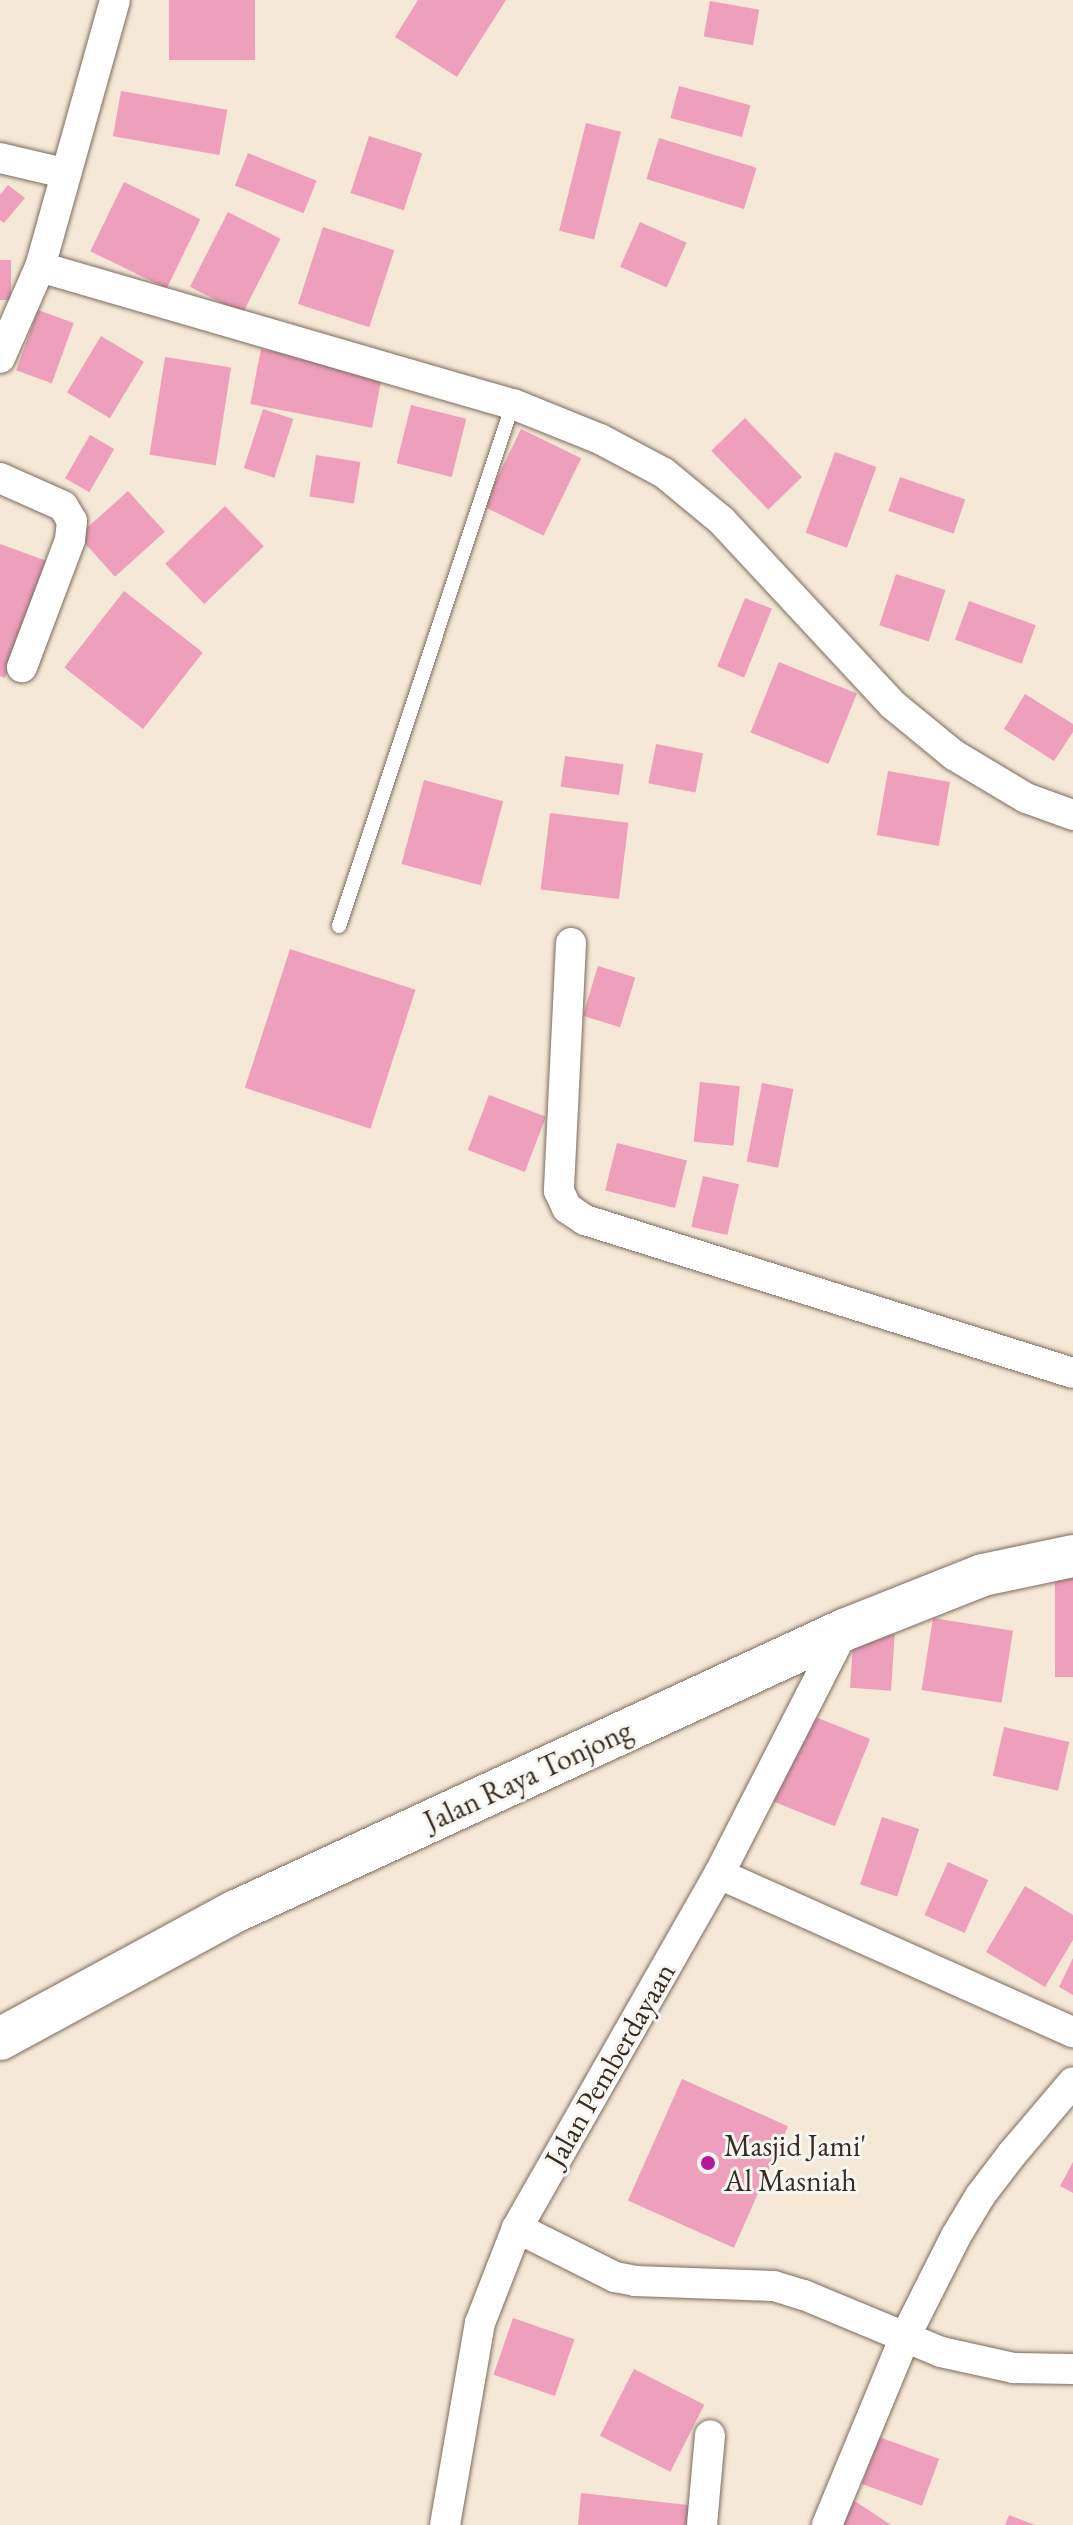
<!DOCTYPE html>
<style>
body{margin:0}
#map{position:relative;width:1073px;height:2525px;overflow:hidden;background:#f5e8d7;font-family:"EB Garamond",serif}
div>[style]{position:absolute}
.building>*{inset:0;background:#ee9fbc;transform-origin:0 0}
.roads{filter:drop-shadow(0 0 2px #7c6c5f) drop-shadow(0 0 2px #7c6c5f)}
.service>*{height:14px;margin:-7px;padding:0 7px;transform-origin:7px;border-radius:7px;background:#fff}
.minor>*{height:30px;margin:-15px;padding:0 15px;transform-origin:15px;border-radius:15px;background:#fff}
.secondary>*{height:42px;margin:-21px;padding:0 21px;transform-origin:21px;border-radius:21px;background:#fff}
.dots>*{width:22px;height:22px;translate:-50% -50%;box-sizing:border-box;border:4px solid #f6f6f2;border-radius:50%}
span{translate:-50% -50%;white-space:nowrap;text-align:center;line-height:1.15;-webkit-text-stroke:6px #f6f6f2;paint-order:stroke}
.street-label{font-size:30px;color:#3b2a1e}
.poi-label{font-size:30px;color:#3b2a1e}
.left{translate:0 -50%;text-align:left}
</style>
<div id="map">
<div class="building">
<div style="left:169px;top:0;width:86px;height:60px"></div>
<div style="clip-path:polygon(418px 0,506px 0,457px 77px,395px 37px)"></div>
<div style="left:710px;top:1px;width:50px;height:36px;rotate:10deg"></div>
<div style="left:679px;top:86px;width:74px;height:33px;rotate:15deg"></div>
<div style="left:121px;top:91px;width:108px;height:46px;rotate:10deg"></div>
<div style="left:586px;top:123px;width:36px;height:111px;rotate:14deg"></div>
<div style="left:369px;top:136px;width:56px;height:60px;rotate:18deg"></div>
<div style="left:659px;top:138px;width:102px;height:43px;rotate:17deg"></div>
<div style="left:248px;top:153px;width:74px;height:35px;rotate:22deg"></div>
<div style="left:124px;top:182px;width:85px;height:77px;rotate:26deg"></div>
<div style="clip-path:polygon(8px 185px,25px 198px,4px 223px,0 220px,0 195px)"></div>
<div style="left:228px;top:212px;width:59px;height:84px;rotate:27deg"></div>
<div style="left:640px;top:222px;width:51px;height:49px;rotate:24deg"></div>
<div style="left:323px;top:227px;width:75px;height:81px;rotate:18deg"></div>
<div style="left:0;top:260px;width:11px;height:40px"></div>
<div style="left:38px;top:310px;width:38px;height:64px;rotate:20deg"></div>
<div style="left:101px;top:336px;width:50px;height:66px;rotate:31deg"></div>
<div style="left:261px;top:349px;width:124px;height:56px;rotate:11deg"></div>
<div style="left:165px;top:357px;width:67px;height:99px;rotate:9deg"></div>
<div style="left:411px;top:405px;width:57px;height:60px;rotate:14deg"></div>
<div style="left:263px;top:409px;width:32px;height:62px;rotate:18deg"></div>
<div style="left:745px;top:418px;width:82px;height:47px;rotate:46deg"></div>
<div style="left:521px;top:429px;width:67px;height:86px;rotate:26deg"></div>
<div style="left:90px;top:435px;width:28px;height:50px;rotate:30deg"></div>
<div style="left:835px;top:452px;width:44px;height:86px;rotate:20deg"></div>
<div style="left:316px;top:455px;width:45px;height:42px;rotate:9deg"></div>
<div style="left:900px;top:477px;width:69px;height:36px;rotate:19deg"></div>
<div style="left:128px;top:491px;width:55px;height:67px;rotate:48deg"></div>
<div style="left:225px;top:506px;width:56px;height:83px;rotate:46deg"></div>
<div style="clip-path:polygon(0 544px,47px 561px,5px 678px,0 676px)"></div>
<div style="left:896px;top:574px;width:52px;height:54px;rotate:18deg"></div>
<div style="left:124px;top:591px;width:100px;height:97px;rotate:38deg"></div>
<div style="left:745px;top:598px;width:29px;height:74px;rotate:22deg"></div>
<div style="left:969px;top:601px;width:71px;height:41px;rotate:20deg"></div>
<div style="left:779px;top:662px;width:84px;height:76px;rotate:22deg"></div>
<div style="clip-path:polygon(1025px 694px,1073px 724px,1073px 732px,1054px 761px,1004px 729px)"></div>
<div style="left:656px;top:744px;width:48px;height:40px;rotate:11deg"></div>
<div style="left:565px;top:756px;width:59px;height:31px;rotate:8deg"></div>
<div style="left:888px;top:771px;width:63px;height:65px;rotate:10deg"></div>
<div style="left:424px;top:780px;width:82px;height:87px;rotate:15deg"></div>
<div style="left:550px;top:813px;width:79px;height:77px;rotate:7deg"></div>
<div style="left:290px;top:949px;width:132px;height:146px;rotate:18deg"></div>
<div style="left:598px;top:966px;width:39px;height:52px;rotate:17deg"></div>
<div style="left:700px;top:1082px;width:40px;height:60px;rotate:6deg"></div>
<div style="left:762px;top:1083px;width:32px;height:80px;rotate:11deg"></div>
<div style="left:489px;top:1095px;width:61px;height:59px;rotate:21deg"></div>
<div style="left:617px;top:1143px;width:72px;height:49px;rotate:14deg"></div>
<div style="left:703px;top:1176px;width:37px;height:52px;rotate:13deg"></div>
<div style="left:1073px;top:1571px;width:106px;height:18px;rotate:90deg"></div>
<div style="left:933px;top:1618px;width:81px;height:73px;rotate:9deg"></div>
<div style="left:854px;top:1631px;width:41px;height:57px;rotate:4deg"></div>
<div style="left:808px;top:1714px;width:67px;height:94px;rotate:22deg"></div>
<div style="left:1004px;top:1727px;width:67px;height:50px;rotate:13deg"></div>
<div style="left:882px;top:1817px;width:39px;height:71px;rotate:18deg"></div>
<div style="left:948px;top:1862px;width:44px;height:58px;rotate:24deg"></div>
<div style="clip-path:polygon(1025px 1886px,1073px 1915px,1073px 1940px,1045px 1987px,986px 1952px)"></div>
<div style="clip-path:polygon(1073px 1958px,1073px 1995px,1059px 1987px)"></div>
<div style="left:682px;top:2079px;width:116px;height:133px;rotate:24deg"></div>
<div style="clip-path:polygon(1073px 2162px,1073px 2193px,1060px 2186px)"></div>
<div style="left:513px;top:2318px;width:65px;height:60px;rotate:19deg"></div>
<div style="left:634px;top:2369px;width:79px;height:75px;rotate:27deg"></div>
<div style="left:879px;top:2437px;width:64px;height:50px;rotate:20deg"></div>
<div style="clip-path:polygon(581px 2493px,697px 2506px,694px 2525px,578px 2525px)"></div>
<div style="clip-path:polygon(847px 2496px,891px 2525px,842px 2525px)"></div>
<div style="clip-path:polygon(1009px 2515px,1035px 2525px,1005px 2525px)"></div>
</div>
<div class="roads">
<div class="service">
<div style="left:339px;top:926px;width:550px;rotate:-71.57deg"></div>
</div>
<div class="minor">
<div style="left:0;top:158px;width:66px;rotate:13.2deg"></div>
<div style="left:40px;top:267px;width:492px;rotate:16.2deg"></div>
<div style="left:513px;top:404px;width:94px;rotate:21.9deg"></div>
<div style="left:600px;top:439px;width:72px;rotate:28deg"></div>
<div style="left:664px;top:473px;width:75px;rotate:39.6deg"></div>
<div style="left:722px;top:521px;width:251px;rotate:47.1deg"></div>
<div style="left:893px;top:705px;width:79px;rotate:39.3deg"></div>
<div style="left:954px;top:755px;width:84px;rotate:30.8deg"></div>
<div style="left:1026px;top:798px;width:50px;rotate:19.9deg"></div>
<div style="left:0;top:358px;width:99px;rotate:-66.3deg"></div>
<div style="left:40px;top:267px;width:277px;rotate:-74.3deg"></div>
<div style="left:0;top:478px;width:69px;rotate:24deg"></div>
<div style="left:63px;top:506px;width:17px;rotate:59deg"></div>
<div style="left:72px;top:521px;width:19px;rotate:96deg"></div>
<div style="left:70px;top:540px;width:136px;rotate:110.7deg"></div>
<div style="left:571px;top:943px;width:248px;rotate:92.8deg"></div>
<div style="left:559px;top:1191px;width:19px;rotate:65deg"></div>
<div style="left:567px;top:1208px;width:22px;rotate:34deg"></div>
<div style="left:585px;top:1220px;width:511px;rotate:17.41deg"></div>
<div style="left:719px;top:1874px;width:388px;rotate:24.1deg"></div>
<div style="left:517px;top:2228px;width:110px;rotate:26.6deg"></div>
<div style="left:615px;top:2277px;width:20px;rotate:11deg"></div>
<div style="left:635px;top:2281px;width:139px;rotate:2.1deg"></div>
<div style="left:774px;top:2286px;width:31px;rotate:17deg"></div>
<div style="left:804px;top:2295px;width:148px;rotate:22.6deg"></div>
<div style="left:941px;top:2352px;width:75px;rotate:12.4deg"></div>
<div style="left:1014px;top:2368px;width:59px;rotate:1deg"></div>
<div style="left:445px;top:2525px;width:205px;rotate:-80.2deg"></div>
<div style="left:480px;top:2323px;width:102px;rotate:-68.7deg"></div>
<div style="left:517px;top:2228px;width:408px;rotate:-60.3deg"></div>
<div style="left:719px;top:1874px;width:274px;rotate:-62.9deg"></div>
<div style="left:702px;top:2525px;width:90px;rotate:-84.9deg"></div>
<div style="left:827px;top:2525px;width:204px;rotate:-67.5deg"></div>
<div style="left:905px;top:2337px;width:113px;rotate:-63.2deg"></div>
<div style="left:956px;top:2236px;width:47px;rotate:-59deg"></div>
<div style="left:980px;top:2196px;width:53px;rotate:-52.7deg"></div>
<div style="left:1012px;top:2154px;width:94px;rotate:-49.7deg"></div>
</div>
<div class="secondary">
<div style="left:0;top:2039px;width:266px;rotate:-28.5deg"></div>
<div style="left:234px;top:1912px;width:672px;rotate:-24.81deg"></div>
<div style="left:844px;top:1630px;width:149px;rotate:-21.6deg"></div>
<div style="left:983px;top:1575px;width:92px;rotate:-11.9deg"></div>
</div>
</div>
<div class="dots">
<div style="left:708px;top:2163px;background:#b5179e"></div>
</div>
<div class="street-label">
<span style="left:528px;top:1776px;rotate:-25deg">Jalan Raya Tonjong</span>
<span style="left:610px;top:2065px;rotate:-60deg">Jalan Pemberdayaan</span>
</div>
<div class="poi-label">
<span class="left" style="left:724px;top:2163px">Masjid Jami'<br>Al Masniah</span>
</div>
</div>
